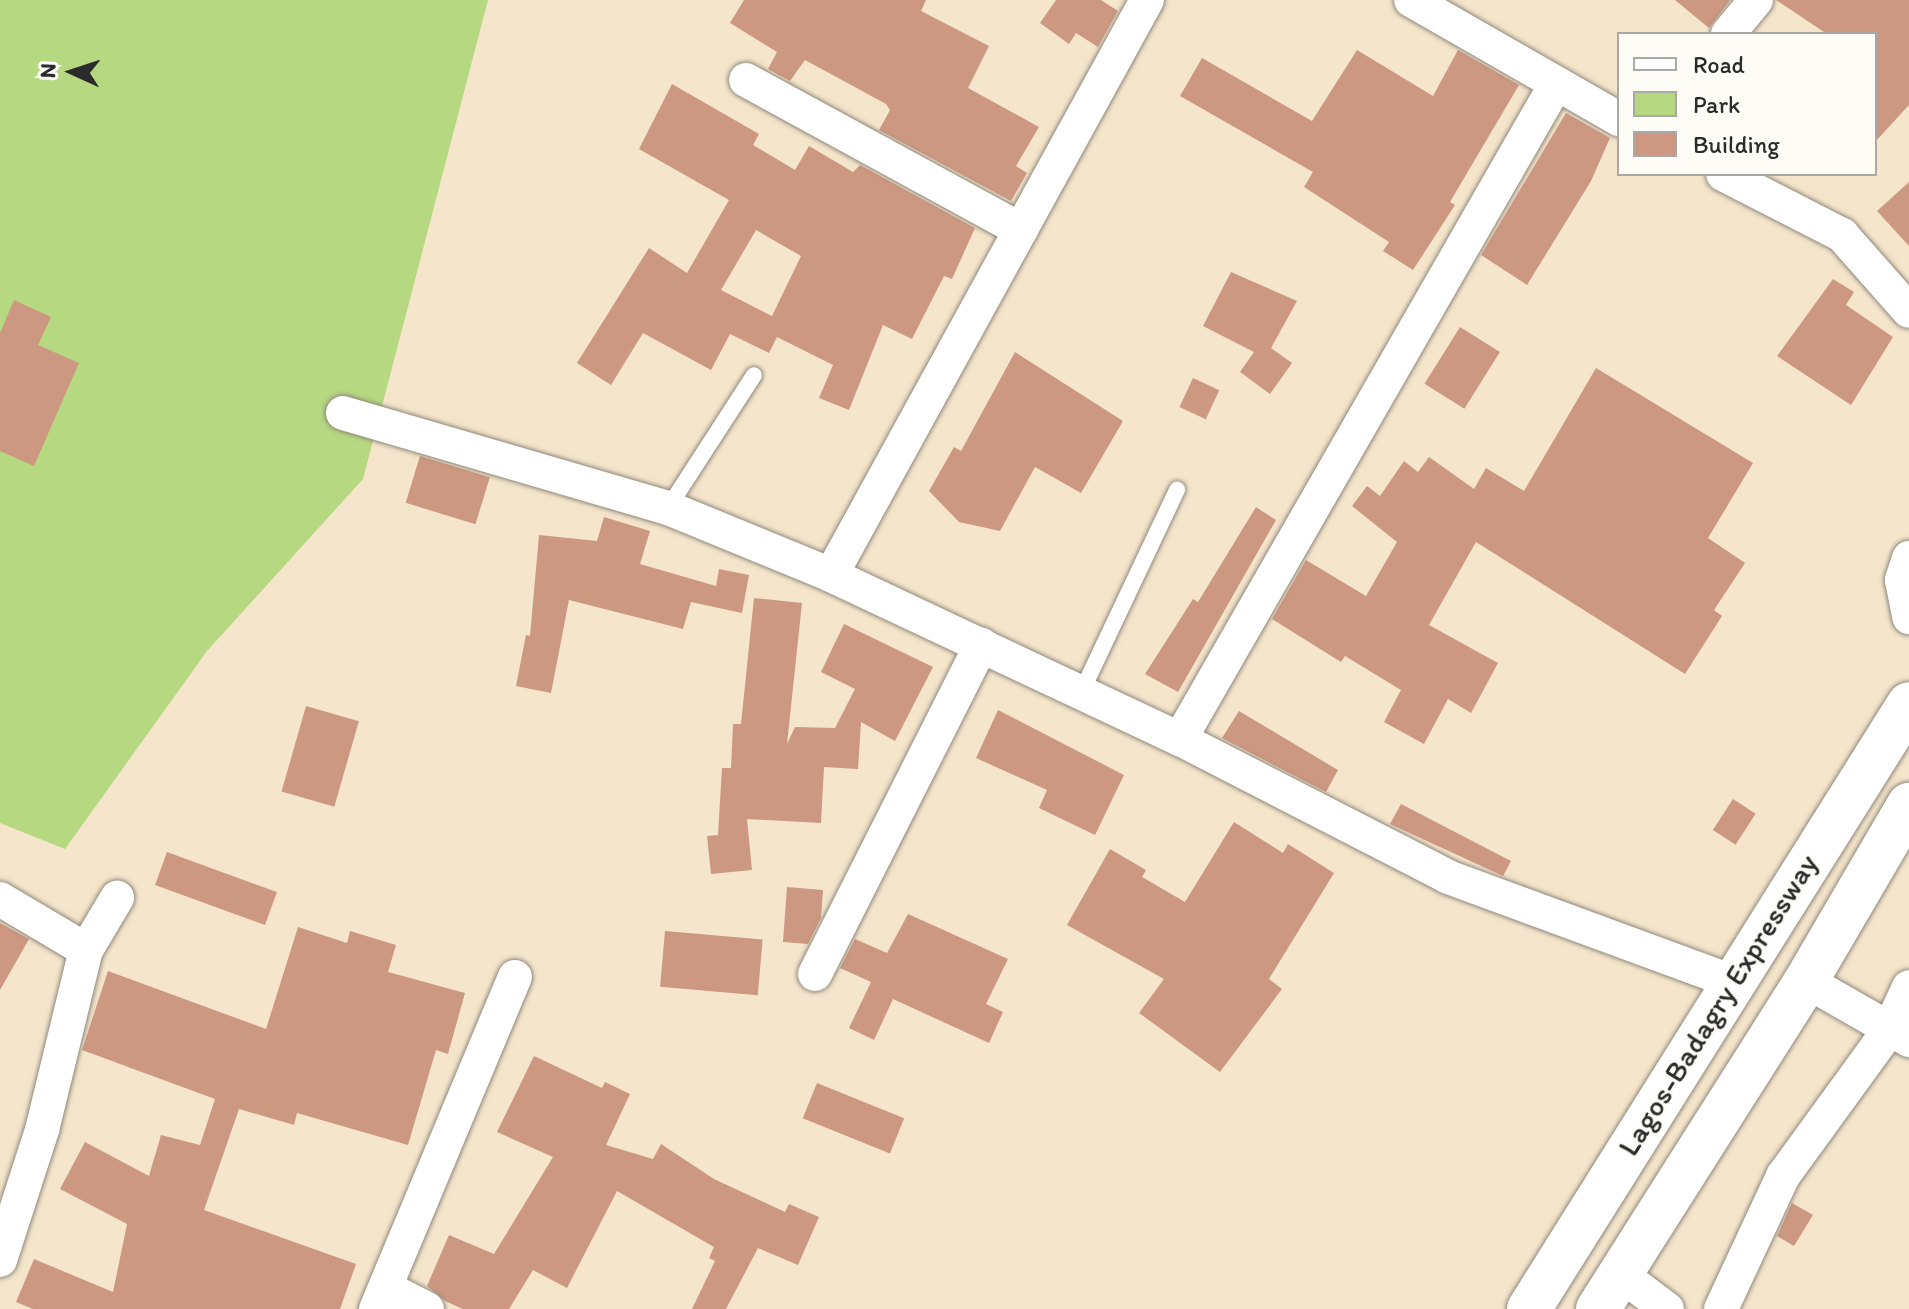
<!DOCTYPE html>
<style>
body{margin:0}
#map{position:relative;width:1909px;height:1309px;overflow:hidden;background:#f4e5cb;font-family:Itim,sans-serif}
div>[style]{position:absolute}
.green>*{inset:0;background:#b6d881}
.building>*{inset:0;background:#cd9882;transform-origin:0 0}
.roads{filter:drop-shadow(0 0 2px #90887b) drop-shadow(0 0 2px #90887b)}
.service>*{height:16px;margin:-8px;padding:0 8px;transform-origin:8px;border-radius:8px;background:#fff}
.minor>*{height:34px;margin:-17px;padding:0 17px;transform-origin:17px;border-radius:17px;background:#fff}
.trunk>*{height:44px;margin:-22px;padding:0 22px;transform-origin:22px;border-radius:22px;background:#fff}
span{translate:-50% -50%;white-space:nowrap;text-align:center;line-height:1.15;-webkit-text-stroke:6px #fdfcf7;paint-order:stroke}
.street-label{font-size:30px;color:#2b2b2b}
.legend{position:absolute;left:1617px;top:32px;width:260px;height:144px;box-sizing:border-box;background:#fdfcf7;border:2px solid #a9a8a5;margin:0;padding:10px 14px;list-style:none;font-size:24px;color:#2b2b2b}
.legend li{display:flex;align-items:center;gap:16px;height:40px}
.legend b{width:40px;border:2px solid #a9a8a5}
.north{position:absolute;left:32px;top:32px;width:80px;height:80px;-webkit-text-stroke:6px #fdfcf7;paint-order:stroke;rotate:273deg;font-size:22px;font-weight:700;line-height:32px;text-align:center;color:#2b2b2b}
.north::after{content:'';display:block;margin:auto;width:28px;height:36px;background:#2b2b2b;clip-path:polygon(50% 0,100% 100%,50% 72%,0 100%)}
</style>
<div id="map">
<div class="green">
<div style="clip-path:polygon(0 0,488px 0,363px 479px,207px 651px,65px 849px,0 823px)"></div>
</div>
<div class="building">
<div style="clip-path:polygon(744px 0,926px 0,921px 11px,989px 46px,968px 88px,1039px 127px,1016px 166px,1027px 173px,1011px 201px,879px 130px,890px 110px,886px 104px,805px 60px,790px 81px,768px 69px,777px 52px,730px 23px)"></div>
<div style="clip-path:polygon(1056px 0,1101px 0,1118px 11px,1098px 47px,1076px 33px,1069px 44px,1040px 23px)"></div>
<div style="clip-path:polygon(1675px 0,1730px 0,1709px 28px)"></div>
<div style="clip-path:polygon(1776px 0,1909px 0,1909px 105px,1875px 142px,1875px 34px,1827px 34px)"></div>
<div style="clip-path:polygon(1357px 50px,1433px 96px,1458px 50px,1519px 85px,1450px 202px,1455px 205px,1413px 270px,1383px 251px,1389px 242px,1304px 187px,1313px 172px,1180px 96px,1202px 58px,1312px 121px)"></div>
<div style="clip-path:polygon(evenodd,672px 84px,759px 134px,753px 145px,795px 170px,809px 146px,853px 172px,860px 165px,975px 228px,952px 279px,944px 276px,912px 339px,883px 325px,849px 410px,819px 398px,833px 365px,777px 337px,769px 353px,730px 334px,711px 370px,643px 333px,611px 385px,577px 363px,649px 248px,687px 273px,729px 200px,639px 149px,672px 84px,756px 230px,801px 256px,772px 316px,721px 290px,756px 230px)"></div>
<div style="clip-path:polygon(1566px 113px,1610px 138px,1591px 181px,1527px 285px,1481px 255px)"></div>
<div style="clip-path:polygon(1909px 182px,1909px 246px,1877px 211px)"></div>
<div style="clip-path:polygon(1231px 272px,1297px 301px,1271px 348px,1292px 363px,1270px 394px,1240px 372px,1254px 352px,1203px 326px)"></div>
<div style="clip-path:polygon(1833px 279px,1854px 292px,1846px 305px,1893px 337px,1851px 405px,1777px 356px)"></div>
<div style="clip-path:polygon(14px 300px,51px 317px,38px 345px,79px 363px,34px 466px,0 451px,0 333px)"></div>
<div style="left:1460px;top:327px;width:47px;height:67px;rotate:32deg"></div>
<div style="clip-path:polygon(1015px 352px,1123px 421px,1081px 493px,1035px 467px,1000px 531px,959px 522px,929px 491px,954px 447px,961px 451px)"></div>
<div style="clip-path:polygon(1596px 368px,1753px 463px,1708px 538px,1745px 563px,1714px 610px,1722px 616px,1685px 674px,1476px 542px,1429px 625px,1498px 663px,1471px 713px,1448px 699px,1424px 744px,1384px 722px,1401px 690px,1345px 656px,1341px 662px,1272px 619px,1306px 560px,1366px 596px,1397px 542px,1352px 506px,1367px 486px,1380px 496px,1404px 461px,1418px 472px,1429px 457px,1474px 489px,1486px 468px,1524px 491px)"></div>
<div style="left:1193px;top:378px;width:29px;height:32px;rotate:25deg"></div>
<div style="left:420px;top:456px;width:73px;height:49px;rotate:17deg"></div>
<div style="clip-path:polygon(1256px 507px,1276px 520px,1178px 692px,1145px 674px,1193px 599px,1198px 602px)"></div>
<div style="clip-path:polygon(604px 517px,650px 531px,640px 564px,716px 586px,719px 569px,749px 575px,742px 613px,691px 602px,683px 629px,569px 600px,551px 693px,516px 686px,526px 635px,530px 636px,539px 535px,597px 541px)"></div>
<div style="clip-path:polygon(754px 598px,802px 603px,787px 744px,795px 727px,835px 728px,855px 689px,821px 672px,844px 624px,933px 667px,895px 741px,861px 722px,858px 769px,824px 767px,821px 823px,747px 819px,752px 870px,711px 874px,707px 836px,718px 835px,722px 768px,731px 768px,733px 724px,741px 724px)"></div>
<div style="left:306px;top:706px;width:55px;height:89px;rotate:16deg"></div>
<div style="clip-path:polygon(998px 710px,1124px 775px,1095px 835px,1039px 808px,1047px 790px,976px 758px)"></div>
<div style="clip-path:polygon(1239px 711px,1338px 770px,1326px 792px,1222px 738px)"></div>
<div style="left:1733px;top:799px;width:27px;height:37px;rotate:33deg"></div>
<div style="clip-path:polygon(1401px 804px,1511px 861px,1503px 876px,1390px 824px)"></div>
<div style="clip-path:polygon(1234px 822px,1283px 853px,1288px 844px,1334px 873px,1269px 979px,1282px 989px,1220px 1072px,1139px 1013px,1164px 979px,1067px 925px,1110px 849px,1146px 870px,1142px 877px,1185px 902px)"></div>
<div style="left:167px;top:852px;width:117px;height:35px;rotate:20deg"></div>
<div style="clip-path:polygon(787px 887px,823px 890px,821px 918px,808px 944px,783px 942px)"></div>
<div style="clip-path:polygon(908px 914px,1008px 959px,986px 1004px,1003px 1012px,989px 1043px,893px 999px,874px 1040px,849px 1028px,871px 982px,840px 968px,855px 939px,887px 953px)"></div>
<div style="clip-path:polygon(0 923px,29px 939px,0 990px)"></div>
<div style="clip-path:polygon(298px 927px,347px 943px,350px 931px,396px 945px,388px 972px,465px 993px,448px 1054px,436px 1050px,408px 1145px,297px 1113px,294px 1125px,239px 1109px,204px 1210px,356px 1264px,340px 1309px,33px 1309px,16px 1302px,34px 1259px,113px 1292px,127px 1224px,60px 1189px,85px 1142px,149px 1176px,161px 1135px,200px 1145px,215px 1099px,82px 1050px,108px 971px,266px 1029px)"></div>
<div style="left:665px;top:931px;width:98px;height:56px;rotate:5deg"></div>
<div style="clip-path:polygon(534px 1056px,602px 1088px,605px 1082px,630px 1094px,606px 1145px,653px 1159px,661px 1144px,714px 1179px,785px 1212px,789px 1204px,819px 1217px,798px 1265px,758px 1248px,726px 1309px,692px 1309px,715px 1261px,709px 1258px,714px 1247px,617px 1191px,567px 1288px,533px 1270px,509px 1309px,463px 1309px,445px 1301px,427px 1286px,449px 1235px,494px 1254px,553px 1157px,497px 1132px)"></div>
<div style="left:817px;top:1083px;width:94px;height:38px;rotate:22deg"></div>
<div style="clip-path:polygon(1792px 1203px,1813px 1215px,1794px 1246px,1777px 1236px)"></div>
</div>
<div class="roads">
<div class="service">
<div style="left:668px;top:508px;width:158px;rotate:-57.1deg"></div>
<div style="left:1081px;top:693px;width:225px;rotate:-64.7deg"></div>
</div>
<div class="minor">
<div style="left:1411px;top:0;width:240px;rotate:29.8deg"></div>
<div style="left:1728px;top:34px;width:44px;rotate:-50.5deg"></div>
<div style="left:746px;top:80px;width:313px;rotate:28.6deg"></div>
<div style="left:1723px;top:174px;width:134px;rotate:27.1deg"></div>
<div style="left:1842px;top:235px;width:101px;rotate:48.6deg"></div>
<div style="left:343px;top:413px;width:339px;rotate:16.3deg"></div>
<div style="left:668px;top:508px;width:176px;rotate:22.3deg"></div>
<div style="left:831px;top:575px;width:386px;rotate:25.2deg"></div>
<div style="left:1180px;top:739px;width:301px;rotate:27.2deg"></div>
<div style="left:1448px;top:877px;width:302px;rotate:20.2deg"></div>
<div style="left:1909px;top:558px;width:23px;rotate:108deg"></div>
<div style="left:1902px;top:580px;width:38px;rotate:79deg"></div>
<div style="left:831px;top:575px;width:656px;rotate:-61.21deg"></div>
<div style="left:1180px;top:739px;width:755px;rotate:-60.14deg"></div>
<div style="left:0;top:899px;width:100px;rotate:30.7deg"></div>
<div style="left:815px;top:974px;width:369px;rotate:-63.2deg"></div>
<div style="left:1806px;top:981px;width:119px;rotate:29.8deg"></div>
<div style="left:0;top:1260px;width:137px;rotate:-72.1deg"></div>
<div style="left:42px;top:1130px;width:185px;rotate:-76.3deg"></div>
<div style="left:86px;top:950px;width:61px;rotate:-59.2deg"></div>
<div style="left:1619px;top:1273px;width:60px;rotate:36.9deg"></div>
<div style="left:386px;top:1288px;width:46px;rotate:27.1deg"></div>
<div style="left:376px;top:1309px;width:360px;rotate:-67.3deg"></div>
<div style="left:1721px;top:1309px;width:147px;rotate:-65deg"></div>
<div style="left:1783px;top:1176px;width:180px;rotate:-54deg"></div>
<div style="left:1889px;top:1030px;width:47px;rotate:-65.1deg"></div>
</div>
<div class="trunk">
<div style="left:1529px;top:1309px;width:714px;rotate:-57.87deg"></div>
<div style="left:1598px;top:1309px;width:388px;rotate:-57.6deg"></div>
<div style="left:1806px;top:981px;width:204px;rotate:-59.7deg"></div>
</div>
</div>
<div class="street-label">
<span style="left:1718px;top:1005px;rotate:-58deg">Lagos-Badagry Expressway</span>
</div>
<ul class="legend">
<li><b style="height:10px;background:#fff"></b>Road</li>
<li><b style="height:22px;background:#b6d881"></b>Park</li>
<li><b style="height:22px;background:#cd9882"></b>Building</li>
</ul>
<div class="north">N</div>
</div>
